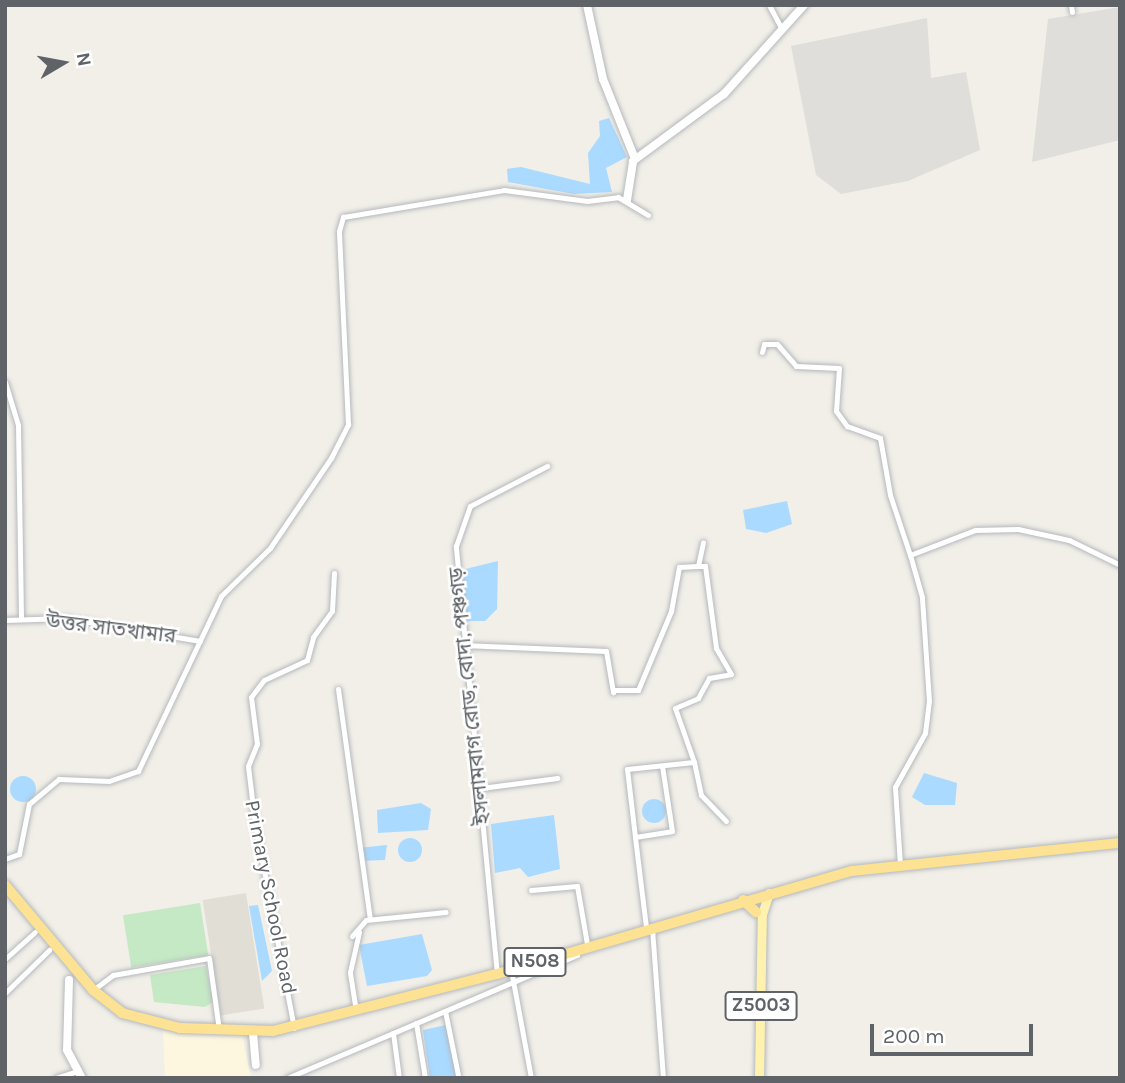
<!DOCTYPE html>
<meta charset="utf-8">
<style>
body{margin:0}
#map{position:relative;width:1125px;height:1083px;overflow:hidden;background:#f1efe8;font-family:Karla,"Noto Sans Bengali",sans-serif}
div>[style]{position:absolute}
.commercial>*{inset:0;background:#fef7e0}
.industrial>*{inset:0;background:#e0deda}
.education>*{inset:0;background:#e1ded6;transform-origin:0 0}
.green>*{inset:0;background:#c5e8c5;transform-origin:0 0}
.water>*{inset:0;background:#aadaff}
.round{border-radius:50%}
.roads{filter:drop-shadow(0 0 2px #b5b8bc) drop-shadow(0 0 2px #b5b8bc)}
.street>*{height:5px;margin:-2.5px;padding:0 2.5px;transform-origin:2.5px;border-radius:2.5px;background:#fff}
.secondary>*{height:8px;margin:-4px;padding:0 4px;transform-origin:4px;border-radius:4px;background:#fff}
.primary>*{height:9px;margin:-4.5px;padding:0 4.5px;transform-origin:4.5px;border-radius:4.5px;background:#fff2af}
.highway>*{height:10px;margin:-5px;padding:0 5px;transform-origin:5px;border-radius:5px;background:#fde293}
span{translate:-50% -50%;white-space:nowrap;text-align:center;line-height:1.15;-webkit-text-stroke:5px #fff;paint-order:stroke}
.shield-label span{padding:2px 5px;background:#fff;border:2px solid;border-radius:5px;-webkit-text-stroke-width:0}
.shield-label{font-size:19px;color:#5f6368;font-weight:700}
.street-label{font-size:21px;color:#5f6368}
.frame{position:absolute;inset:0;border:7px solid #5f6368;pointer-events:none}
.north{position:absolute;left:28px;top:28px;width:70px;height:70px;-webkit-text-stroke:5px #fff;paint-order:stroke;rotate:80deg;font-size:19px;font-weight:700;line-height:28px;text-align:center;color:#5f6368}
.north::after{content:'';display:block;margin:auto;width:24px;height:32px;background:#5f6368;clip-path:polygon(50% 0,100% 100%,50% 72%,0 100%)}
.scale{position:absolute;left:870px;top:1024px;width:163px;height:32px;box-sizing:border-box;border:4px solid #5f6368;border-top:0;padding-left:9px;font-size:21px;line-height:24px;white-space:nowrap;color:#5f6368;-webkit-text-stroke:5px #fff;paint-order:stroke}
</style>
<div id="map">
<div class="commercial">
<div style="clip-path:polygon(163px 1031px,242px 1033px,251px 1078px,165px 1078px)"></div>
</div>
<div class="industrial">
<div style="clip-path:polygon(1120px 7px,1120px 140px,1032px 162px,1048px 19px)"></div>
<div style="clip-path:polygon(927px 18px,931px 78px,966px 72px,980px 150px,908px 181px,841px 194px,816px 175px,791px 46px)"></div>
</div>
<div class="education">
<div style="left:246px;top:893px;width:117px;height:44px;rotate:81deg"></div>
</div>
<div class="green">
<div style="left:200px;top:903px;width:53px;height:78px;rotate:81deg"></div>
<div style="clip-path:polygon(206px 966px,213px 1002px,205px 1007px,154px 1002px,150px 975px)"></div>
</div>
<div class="water">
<div style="clip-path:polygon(609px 118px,627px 157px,606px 168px,612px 192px,574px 194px,508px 182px,507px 169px,521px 167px,590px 184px,588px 153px,600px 136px,599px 121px)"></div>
<div style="clip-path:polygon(787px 501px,792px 524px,766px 533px,746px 529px,743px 510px)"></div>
<div style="clip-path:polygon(498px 561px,497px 609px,485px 621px,467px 621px,461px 570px)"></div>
<div style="clip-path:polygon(924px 773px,957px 783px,955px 805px,925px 805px,912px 797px)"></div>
<div class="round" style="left:10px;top:776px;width:26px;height:26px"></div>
<div class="round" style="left:642px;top:799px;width:24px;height:24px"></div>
<div style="clip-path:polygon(421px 803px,431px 809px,428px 830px,378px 833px,377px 810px)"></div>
<div style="clip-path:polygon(554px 815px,560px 869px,528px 877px,520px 868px,495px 873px,491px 824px)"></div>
<div class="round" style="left:398px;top:838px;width:24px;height:24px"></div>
<div style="clip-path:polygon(387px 845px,385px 860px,359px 861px,358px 848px)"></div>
<div style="clip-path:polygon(258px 905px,272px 971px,262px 981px,249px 906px)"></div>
<div style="clip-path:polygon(422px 934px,432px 970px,427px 976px,367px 986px,359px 945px)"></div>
<div style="clip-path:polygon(446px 1025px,456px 1076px,430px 1078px,423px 1030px)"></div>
</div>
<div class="roads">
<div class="street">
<div style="left:769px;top:5px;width:27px;rotate:62deg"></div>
<div style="left:1071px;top:5px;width:7px;rotate:82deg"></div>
<div style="left:762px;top:352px;width:8px;rotate:-76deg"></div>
<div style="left:764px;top:344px;width:13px"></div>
<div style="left:777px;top:344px;width:29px;rotate:49deg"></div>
<div style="left:796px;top:366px;width:43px;rotate:2.7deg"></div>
<div style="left:839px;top:368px;width:43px;rotate:94deg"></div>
<div style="left:836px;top:411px;width:19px;rotate:54deg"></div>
<div style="left:847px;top:426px;width:35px;rotate:20deg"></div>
<div style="left:880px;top:438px;width:58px;rotate:80deg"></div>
<div style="left:5px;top:382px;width:45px;rotate:73.2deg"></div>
<div style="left:18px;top:425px;width:194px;rotate:89.1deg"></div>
<div style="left:890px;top:495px;width:63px;rotate:71.6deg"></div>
<div style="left:910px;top:555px;width:70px;rotate:-21deg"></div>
<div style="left:975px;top:530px;width:43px;rotate:-1.3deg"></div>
<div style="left:1018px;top:529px;width:52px;rotate:12.2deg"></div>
<div style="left:1069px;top:540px;width:57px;rotate:26.1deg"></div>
<div style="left:5px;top:620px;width:61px;rotate:-1.9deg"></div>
<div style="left:66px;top:618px;width:136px;rotate:9.7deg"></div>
<div style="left:463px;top:645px;width:143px;rotate:2.4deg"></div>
<div style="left:606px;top:651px;width:42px;rotate:80.3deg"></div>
<div style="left:338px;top:689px;width:232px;rotate:82.1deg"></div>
<div style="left:613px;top:690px;width:25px"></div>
<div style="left:638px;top:690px;width:86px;rotate:-67.3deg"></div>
<div style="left:671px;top:611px;width:45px;rotate:-79.7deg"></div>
<div style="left:679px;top:567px;width:19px;rotate:-3deg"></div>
<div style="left:698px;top:566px;width:24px;rotate:-78deg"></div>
<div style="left:694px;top:762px;width:57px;rotate:-109.4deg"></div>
<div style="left:675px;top:708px;width:25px;rotate:-23deg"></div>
<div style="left:698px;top:698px;width:23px;rotate:-61deg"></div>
<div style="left:709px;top:678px;width:22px;rotate:-10deg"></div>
<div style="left:731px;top:674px;width:30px;rotate:-120deg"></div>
<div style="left:716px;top:648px;width:83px;rotate:-97.6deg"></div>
<div style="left:705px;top:566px;width:7px;rotate:180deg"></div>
<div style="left:481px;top:788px;width:77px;rotate:-7.5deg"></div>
<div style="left:635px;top:837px;width:68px;rotate:-96.7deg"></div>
<div style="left:627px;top:769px;width:67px;rotate:-6deg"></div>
<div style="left:694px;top:762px;width:34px;rotate:78deg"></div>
<div style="left:701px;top:795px;width:36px;rotate:46deg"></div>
<div style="left:5px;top:859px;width:15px;rotate:-20deg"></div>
<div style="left:19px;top:854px;width:51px;rotate:-78.7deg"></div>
<div style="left:29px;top:804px;width:39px;rotate:-40deg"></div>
<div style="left:59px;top:779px;width:50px;rotate:2.3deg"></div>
<div style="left:109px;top:781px;width:31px;rotate:-19deg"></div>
<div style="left:138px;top:771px;width:194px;rotate:-64.6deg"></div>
<div style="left:221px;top:596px;width:69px;rotate:-44.4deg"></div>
<div style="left:270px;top:548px;width:109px;rotate:-55.9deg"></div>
<div style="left:331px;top:458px;width:38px;rotate:-63deg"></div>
<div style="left:348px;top:424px;width:193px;rotate:-92.7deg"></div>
<div style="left:339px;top:231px;width:15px;rotate:-74deg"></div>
<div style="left:343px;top:217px;width:163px;rotate:-9.5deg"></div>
<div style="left:504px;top:190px;width:84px;rotate:7.5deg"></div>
<div style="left:587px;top:201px;width:31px;rotate:-7deg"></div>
<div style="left:618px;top:197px;width:35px;rotate:31deg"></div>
<div style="left:900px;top:865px;width:78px;rotate:-93.7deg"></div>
<div style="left:895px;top:787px;width:62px;rotate:-60.9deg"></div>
<div style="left:925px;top:733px;width:32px;rotate:-83deg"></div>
<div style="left:929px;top:701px;width:104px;rotate:-93.9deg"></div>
<div style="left:922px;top:597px;width:44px;rotate:-105.9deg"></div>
<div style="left:531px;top:890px;width:46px;rotate:-5deg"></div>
<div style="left:577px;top:886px;width:59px;rotate:80.2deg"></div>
<div style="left:646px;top:927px;width:91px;rotate:-97deg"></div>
<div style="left:635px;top:837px;width:37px;rotate:-9deg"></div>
<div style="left:672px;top:831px;width:66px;rotate:-98.7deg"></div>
<div style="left:652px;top:928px;width:150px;rotate:85.8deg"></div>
<div style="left:352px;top:936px;width:21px;rotate:-49deg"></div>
<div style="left:366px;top:920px;width:80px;rotate:-5.7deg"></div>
<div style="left:5px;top:959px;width:40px;rotate:-42deg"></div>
<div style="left:511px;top:970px;width:110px;rotate:79.5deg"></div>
<div style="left:497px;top:974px;width:430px;rotate:-95.5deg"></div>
<div style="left:456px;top:546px;width:42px;rotate:-70.7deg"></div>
<div style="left:470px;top:506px;width:87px;rotate:-27.5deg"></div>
<div style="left:93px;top:990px;width:25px;rotate:-37deg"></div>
<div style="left:113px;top:975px;width:97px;rotate:-10deg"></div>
<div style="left:209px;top:958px;width:73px;rotate:82.1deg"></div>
<div style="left:5px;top:993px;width:62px;rotate:-44.3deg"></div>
<div style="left:356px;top:1011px;width:39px;rotate:-99deg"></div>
<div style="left:350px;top:972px;width:41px;rotate:-77.3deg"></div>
<div style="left:445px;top:1011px;width:65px;rotate:78.5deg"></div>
<div style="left:416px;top:1023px;width:56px;rotate:80.7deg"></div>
<div style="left:294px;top:1028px;width:208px;rotate:-100.8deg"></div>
<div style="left:255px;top:824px;width:58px;rotate:-96.9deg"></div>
<div style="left:248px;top:766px;width:24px;rotate:-68deg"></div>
<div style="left:257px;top:744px;width:47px;rotate:-97.3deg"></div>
<div style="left:251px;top:697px;width:21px;rotate:-53deg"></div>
<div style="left:264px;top:680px;width:47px;rotate:-24.9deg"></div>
<div style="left:307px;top:660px;width:24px;rotate:-75deg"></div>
<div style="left:313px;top:637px;width:32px;rotate:-54deg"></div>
<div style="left:332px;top:611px;width:38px;rotate:-87deg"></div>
<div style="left:393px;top:1033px;width:45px;rotate:82.4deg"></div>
<div style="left:56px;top:1078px;width:22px;rotate:-18deg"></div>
<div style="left:287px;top:1078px;width:315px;rotate:-23deg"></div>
</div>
<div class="secondary">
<div style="left:587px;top:5px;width:76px;rotate:77.8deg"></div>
<div style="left:603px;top:79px;width:86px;rotate:68.2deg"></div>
<div style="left:627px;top:200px;width:39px;rotate:-81deg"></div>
<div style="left:633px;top:161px;width:113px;rotate:-36.4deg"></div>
<div style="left:724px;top:94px;width:120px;rotate:-48deg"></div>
<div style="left:69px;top:980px;width:70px;rotate:91.6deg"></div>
<div style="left:67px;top:1050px;width:32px;rotate:62deg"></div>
<div style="left:253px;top:1033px;width:32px;rotate:85deg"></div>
</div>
<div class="primary">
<div style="left:759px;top:1078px;width:164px;rotate:-89deg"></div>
<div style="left:762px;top:914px;width:22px;rotate:-72deg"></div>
</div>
<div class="highway">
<div style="left:5px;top:885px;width:137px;rotate:50deg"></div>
<div style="left:93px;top:990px;width:37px;rotate:38deg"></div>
<div style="left:122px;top:1013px;width:60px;rotate:14.5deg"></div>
<div style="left:180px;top:1028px;width:93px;rotate:1.8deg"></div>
<div style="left:273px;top:1031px;width:231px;rotate:-14.3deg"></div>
<div style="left:497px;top:974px;width:370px;rotate:-16.2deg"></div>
<div style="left:852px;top:871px;width:269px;rotate:-6deg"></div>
<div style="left:743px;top:900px;width:18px;rotate:43deg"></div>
</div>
</div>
<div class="shield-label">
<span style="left:535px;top:962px">N508</span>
<span style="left:761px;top:1006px">Z5003</span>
</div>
<div class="street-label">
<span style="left:111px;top:628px;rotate:7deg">উত্তর সাতখামার</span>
<span style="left:469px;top:696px;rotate:-96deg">ইসলামবাগ রোড, বোদা, পঞ্চগড়</span>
<span style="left:271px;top:897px;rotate:79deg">Primary School Road</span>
</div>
<div class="frame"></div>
<div class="north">N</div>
<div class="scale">200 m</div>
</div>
